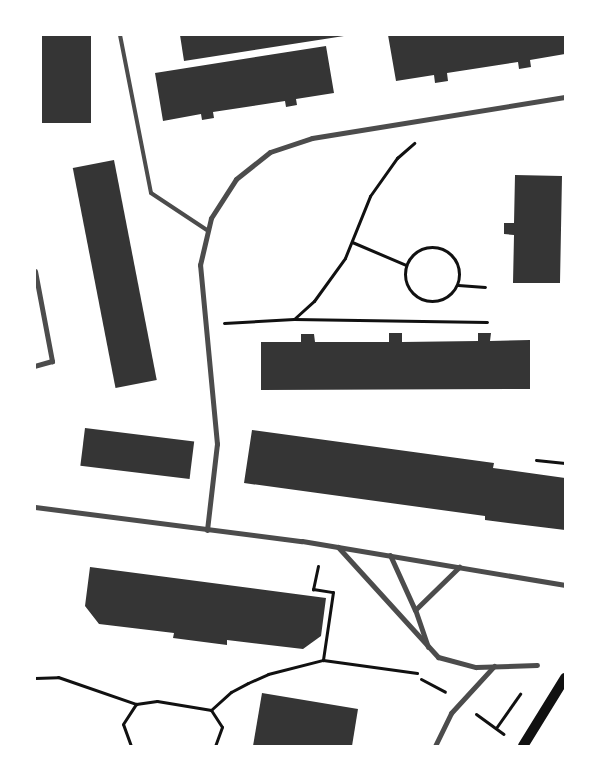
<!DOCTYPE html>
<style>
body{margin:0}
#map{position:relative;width:600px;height:781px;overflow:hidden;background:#fff;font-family:Poppins,sans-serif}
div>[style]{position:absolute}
.building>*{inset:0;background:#353535;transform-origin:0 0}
.path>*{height:3px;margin:-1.5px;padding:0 1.5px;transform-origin:1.5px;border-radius:1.5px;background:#111}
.path>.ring{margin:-1.5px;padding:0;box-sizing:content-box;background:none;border:3px solid #111;border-radius:50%}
.service>*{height:4px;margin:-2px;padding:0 2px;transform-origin:2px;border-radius:2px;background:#4c4c4c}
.minor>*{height:5px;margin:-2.5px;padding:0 2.5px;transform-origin:2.5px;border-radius:2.5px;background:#4c4c4c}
.secondary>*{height:10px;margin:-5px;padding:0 5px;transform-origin:5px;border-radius:5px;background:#111}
span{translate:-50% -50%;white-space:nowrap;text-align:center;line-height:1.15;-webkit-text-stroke:5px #fff;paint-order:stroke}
.frame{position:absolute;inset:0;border:36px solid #fff;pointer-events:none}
</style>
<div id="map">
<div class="building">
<div style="left:42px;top:35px;width:49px;height:88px"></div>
<div style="clip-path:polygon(180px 35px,344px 35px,344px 36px,184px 61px)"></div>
<div style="clip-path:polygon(388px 35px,565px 35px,565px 54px,530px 60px,531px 67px,519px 69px,518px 62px,447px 73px,448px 81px,435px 83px,434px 75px,396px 81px)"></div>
<div style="clip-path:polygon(326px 46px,334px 93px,296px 99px,297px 105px,286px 107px,285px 101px,213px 112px,214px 118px,202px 120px,201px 114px,163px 121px,155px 73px)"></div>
<div style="left:114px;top:160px;width:224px;height:42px;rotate:79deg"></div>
<div style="clip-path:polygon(515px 175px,562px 176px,560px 283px,513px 283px,514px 235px,504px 234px,504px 223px,514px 223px)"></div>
<div style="clip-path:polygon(389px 333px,402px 333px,402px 342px,478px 341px,478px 333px,491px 333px,490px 341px,530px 340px,530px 389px,261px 390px,261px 342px,301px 342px,301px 334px,314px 334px,315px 342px,389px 342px)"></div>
<div style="left:85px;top:428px;width:110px;height:38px;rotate:7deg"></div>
<div style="clip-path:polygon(252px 430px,494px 463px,493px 468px,565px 478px,565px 530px,485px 520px,485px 516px,244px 483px)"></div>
<div style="clip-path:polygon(90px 567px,326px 598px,321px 636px,303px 649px,227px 640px,227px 645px,173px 638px,174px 633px,99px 624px,85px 606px)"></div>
<div style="clip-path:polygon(262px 693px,358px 709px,352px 746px,253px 746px)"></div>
</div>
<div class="path">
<div style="left:352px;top:242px;width:59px;rotate:23.1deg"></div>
<div class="ring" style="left:405px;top:247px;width:51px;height:51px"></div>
<div style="left:458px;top:285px;width:27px;rotate:4deg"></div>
<div style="left:294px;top:319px;width:193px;rotate:0.9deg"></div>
<div style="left:224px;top:323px;width:70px;rotate:-3.3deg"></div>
<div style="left:294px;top:319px;width:27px;rotate:-42deg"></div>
<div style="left:314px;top:301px;width:53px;rotate:-54.2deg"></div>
<div style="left:345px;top:258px;width:67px;rotate:-68deg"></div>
<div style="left:370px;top:196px;width:47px;rotate:-54.6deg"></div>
<div style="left:397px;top:158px;width:23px;rotate:-41deg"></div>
<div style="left:536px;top:460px;width:29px;rotate:6deg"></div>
<div style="left:318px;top:566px;width:24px;rotate:102deg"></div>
<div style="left:313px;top:589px;width:20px;rotate:9deg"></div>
<div style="left:333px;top:592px;width:69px;rotate:98.4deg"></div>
<div style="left:35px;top:678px;width:23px;rotate:-2deg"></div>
<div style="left:58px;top:677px;width:83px;rotate:19.1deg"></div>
<div style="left:136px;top:704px;width:21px;rotate:-8deg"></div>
<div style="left:157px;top:701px;width:55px;rotate:9.5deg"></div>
<div style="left:211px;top:710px;width:27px;rotate:-42deg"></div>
<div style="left:231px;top:692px;width:19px;rotate:-28deg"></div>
<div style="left:248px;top:683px;width:22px;rotate:-24deg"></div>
<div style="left:268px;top:674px;width:57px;rotate:-14.3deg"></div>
<div style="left:323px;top:660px;width:95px;rotate:7.9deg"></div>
<div style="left:421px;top:679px;width:27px;rotate:28deg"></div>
<div style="left:211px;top:710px;width:20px;rotate:57deg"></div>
<div style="left:222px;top:727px;width:20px;rotate:110deg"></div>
<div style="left:476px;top:714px;width:34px;rotate:36deg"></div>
<div style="left:496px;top:728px;width:42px;rotate:-54.8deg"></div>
<div style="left:131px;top:746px;width:23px;rotate:-110deg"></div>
<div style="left:123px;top:724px;width:24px;rotate:-57deg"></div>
</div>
<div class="service">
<div style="left:120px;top:35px;width:161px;rotate:78.9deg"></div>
<div style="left:151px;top:193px;width:67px;rotate:33.5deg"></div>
</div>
<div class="minor">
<div style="left:35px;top:271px;width:92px;rotate:79.3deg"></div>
<div style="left:52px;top:361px;width:18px;rotate:164deg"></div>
<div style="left:35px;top:507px;width:269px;rotate:7.3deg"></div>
<div style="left:302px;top:541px;width:267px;rotate:9.5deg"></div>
<div style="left:207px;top:530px;width:87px;rotate:-83.4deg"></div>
<div style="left:217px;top:444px;width:180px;rotate:-95.4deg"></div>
<div style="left:200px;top:265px;width:48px;rotate:-76.8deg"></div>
<div style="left:211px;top:218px;width:46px;rotate:-57.3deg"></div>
<div style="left:236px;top:179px;width:43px;rotate:-38.5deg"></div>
<div style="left:270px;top:152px;width:44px;rotate:-18.4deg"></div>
<div style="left:312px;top:138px;width:256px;rotate:-9.2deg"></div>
<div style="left:338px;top:547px;width:149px;rotate:47.7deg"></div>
<div style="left:438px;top:657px;width:39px;rotate:15deg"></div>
<div style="left:476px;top:667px;width:61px;rotate:-1.9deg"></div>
<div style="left:390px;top:555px;width:60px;rotate:65.6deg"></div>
<div style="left:428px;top:647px;width:39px;rotate:-109deg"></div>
<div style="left:415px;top:610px;width:62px;rotate:-44.3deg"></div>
<div style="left:435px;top:746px;width:37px;rotate:-64deg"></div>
<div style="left:451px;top:713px;width:64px;rotate:-47.5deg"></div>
</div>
<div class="secondary">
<div style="left:523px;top:746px;width:80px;rotate:-58.3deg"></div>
</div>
<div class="frame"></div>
</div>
